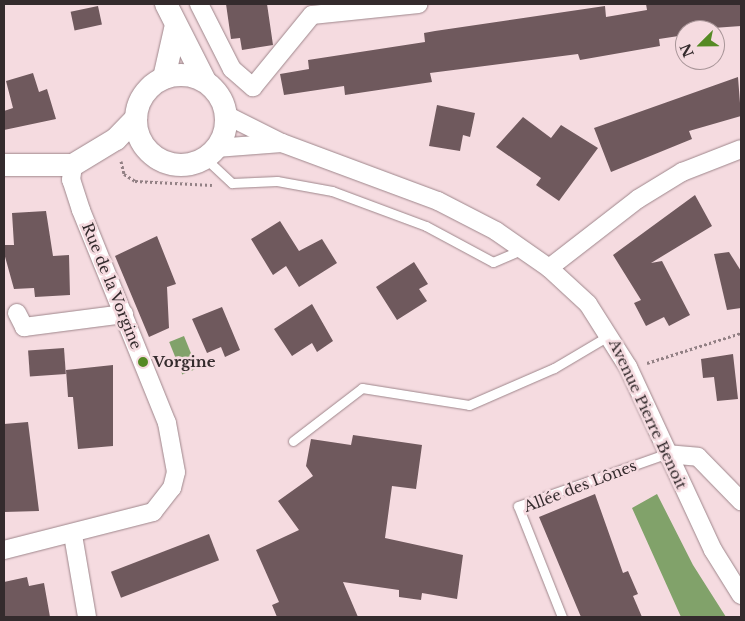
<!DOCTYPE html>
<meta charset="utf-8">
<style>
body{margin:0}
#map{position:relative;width:745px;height:621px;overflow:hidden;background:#f5dbe0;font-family:"Libre Baskerville",serif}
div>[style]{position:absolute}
.water>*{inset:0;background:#81a26a;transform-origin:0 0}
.building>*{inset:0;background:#6f595d;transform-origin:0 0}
.path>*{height:3px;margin-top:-1.5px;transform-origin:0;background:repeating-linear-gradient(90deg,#928084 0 2.5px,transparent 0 5px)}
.roads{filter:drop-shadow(0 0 1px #9e868b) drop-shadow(0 0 1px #9e868b)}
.service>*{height:9px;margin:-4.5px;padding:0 4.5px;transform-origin:4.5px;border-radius:4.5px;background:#fff}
.minor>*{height:18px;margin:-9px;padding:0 9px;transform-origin:9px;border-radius:9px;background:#fff}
.tertiary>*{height:22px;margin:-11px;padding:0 11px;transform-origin:11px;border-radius:11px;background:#fff}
.tertiary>.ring{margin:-11px;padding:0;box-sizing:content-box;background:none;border:22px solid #fff;border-radius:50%}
.dots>*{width:14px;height:14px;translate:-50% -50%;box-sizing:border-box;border:2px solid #f5dbe0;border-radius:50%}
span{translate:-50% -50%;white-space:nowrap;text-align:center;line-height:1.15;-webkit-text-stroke:5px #f5dbe0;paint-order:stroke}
.street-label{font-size:15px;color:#342b2d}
.poi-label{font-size:15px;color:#342b2d;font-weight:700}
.left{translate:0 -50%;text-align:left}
.frame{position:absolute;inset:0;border:5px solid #342b2d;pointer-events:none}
.north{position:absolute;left:675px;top:20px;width:50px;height:50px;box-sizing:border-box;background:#f5dbe0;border:1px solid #a89598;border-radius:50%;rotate:247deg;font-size:14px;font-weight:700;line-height:20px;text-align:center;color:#342b2d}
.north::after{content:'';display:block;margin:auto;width:18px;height:22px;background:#558a24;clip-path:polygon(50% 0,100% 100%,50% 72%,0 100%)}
</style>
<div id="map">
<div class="water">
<div style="left:184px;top:336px;width:35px;height:16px;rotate:68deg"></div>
<div style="clip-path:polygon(657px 494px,693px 565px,726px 617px,681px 617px,632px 508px)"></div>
</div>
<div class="building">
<div style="clip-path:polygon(226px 4px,267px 4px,273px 45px,242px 50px,240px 38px,231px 39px)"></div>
<div style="clip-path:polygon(646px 4px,741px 4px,741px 26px,685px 30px,685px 35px,659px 39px,660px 46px,580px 60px,578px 54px,430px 73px,432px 82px,345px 95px,344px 86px,284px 95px,280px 74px,309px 69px,308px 60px,425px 42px,424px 33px,435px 31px,605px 6px,606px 17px,647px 10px)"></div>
<div style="left:98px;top:6px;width:19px;height:28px;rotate:78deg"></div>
<div style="clip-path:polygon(33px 73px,39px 92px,47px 89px,56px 119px,4px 130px,4px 111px,13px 108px,6px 81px)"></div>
<div style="clip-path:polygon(738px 77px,741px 116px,689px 131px,692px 139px,611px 172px,594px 128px)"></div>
<div style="clip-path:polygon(437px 105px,475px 113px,470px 137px,463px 135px,460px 151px,429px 146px)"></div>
<div style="clip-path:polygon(523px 117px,551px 138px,561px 125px,598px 148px,559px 201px,536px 185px,541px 178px,496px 147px)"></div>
<div style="clip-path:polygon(695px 195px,712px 226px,651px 263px,662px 261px,690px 315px,669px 326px,664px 317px,646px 326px,634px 303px,641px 300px,613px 255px)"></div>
<div style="clip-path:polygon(46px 211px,53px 256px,69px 255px,70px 295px,35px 297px,34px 288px,14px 289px,4px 253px,4px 245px,14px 245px,12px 213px)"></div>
<div style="clip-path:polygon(280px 221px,299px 251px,322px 239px,337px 263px,299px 287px,286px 266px,273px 275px,251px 239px)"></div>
<div style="clip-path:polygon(157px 236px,176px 284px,167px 287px,169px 328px,149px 337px,115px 256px)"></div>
<div style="clip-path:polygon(729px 252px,741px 271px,741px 308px,727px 310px,714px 254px)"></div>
<div style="clip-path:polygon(414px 262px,428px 284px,419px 289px,427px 301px,397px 320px,376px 287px)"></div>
<div style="clip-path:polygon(312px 304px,333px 341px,317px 352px,312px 343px,292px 356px,274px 329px)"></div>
<div style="clip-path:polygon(222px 307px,240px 350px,225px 357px,221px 347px,207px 353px,192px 319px)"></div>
<div style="left:64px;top:348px;width:26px;height:36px;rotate:86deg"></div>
<div style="clip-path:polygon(733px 354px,738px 399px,717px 401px,714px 377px,703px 378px,701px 359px)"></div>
<div style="clip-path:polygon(113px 365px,113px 446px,78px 449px,73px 397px,68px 397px,66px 370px)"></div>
<div style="clip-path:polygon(28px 422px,39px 511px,4px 512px,4px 424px)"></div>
<div style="clip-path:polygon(353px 435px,422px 445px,416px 489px,392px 486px,385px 538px,463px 555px,457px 599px,422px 593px,421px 600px,399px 597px,399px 590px,343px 582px,358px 617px,277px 617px,272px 605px,279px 602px,256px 550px,299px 530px,278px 501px,313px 476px,306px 466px,311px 439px,351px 445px)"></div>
<div style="clip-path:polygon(595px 494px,623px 573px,628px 571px,638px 594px,633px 596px,642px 617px,581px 617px,539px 517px)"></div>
<div style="left:209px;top:534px;width:28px;height:105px;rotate:69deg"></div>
<div style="clip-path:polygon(27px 577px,29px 586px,44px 583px,50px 617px,4px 617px,4px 582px)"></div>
</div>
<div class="path">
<div style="left:121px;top:161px;width:13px;rotate:77deg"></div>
<div style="left:124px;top:174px;width:13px;rotate:32deg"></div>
<div style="left:135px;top:181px;width:77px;rotate:3deg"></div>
<div style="left:647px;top:363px;width:99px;rotate:-17.7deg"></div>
</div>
<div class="roads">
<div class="service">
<div style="left:205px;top:158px;width:37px;rotate:43deg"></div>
<div style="left:232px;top:183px;width:45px;rotate:-2.5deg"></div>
<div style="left:277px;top:181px;width:56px;rotate:10.3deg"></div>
<div style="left:332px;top:191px;width:100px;rotate:20.4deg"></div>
<div style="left:426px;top:226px;width:76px;rotate:28.2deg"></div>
<div style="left:493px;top:262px;width:34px;rotate:-23deg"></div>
<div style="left:293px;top:441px;width:87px;rotate:-37.5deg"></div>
<div style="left:362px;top:388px;width:108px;rotate:9deg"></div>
<div style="left:469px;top:405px;width:93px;rotate:-23.5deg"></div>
<div style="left:554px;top:368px;width:65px;rotate:-30.5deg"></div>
<div style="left:562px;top:617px;width:119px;rotate:-111.6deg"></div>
<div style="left:518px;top:506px;width:157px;rotate:-19.4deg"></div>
</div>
<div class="minor">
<div style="left:199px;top:4px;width:73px;rotate:63.1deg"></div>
<div style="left:232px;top:69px;width:28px;rotate:41deg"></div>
<div style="left:253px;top:87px;width:93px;rotate:-50.7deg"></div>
<div style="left:312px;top:15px;width:107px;rotate:-5.9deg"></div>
<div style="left:226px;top:115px;width:63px;rotate:26.6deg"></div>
<div style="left:282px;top:143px;width:166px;rotate:20.4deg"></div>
<div style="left:438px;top:201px;width:65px;rotate:27.3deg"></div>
<div style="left:496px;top:231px;width:65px;rotate:34.9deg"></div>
<div style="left:549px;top:268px;width:53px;rotate:42.7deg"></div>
<div style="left:588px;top:304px;width:75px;rotate:57.6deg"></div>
<div style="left:628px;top:367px;width:202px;rotate:65.1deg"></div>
<div style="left:713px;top:550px;width:53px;rotate:58.1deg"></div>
<div style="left:216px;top:148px;width:66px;rotate:-4.3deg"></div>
<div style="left:549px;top:268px;width:113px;rotate:-37.8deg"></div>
<div style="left:638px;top:199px;width:52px;rotate:-31.5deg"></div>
<div style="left:682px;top:172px;width:63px;rotate:-21.3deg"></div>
<div style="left:17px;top:313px;width:16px;rotate:63deg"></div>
<div style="left:24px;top:327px;width:101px;rotate:-7.4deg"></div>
<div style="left:666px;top:454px;width:32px;rotate:5deg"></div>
<div style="left:698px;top:457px;width:62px;rotate:45.7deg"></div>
<div style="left:73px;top:535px;width:83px;rotate:80.3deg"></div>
<div style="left:4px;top:550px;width:154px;rotate:-14.3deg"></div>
<div style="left:153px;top:512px;width:31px;rotate:-52deg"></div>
<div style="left:172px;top:488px;width:16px;rotate:-76deg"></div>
<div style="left:176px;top:472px;width:50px;rotate:-100.4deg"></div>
<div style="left:167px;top:423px;width:230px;rotate:-112deg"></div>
<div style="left:81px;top:210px;width:32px;rotate:-108deg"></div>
<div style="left:71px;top:180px;width:15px;rotate:-82deg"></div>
</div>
<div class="tertiary">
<div style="left:166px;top:4px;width:86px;rotate:63.1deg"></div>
<div class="ring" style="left:136px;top:75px;width:68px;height:68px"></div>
<div style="left:164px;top:78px;width:50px;rotate:-77.3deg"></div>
<div style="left:4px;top:165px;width:69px"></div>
<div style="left:73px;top:165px;width:50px;rotate:-31.2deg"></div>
<div style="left:116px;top:139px;width:29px;rotate:-46deg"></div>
</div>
</div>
<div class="dots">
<div style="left:143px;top:362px;background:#558a24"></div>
</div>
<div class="street-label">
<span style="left:112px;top:286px;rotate:68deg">Rue de la Vorgine</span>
<span style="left:648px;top:414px;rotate:65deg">Avenue Pierre Benoit</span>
<span style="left:580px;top:486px;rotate:-21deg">Allée des Lônes</span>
</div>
<div class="poi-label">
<span class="left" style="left:153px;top:362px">Vorgine</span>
</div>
<div class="frame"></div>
<div class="north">N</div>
</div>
